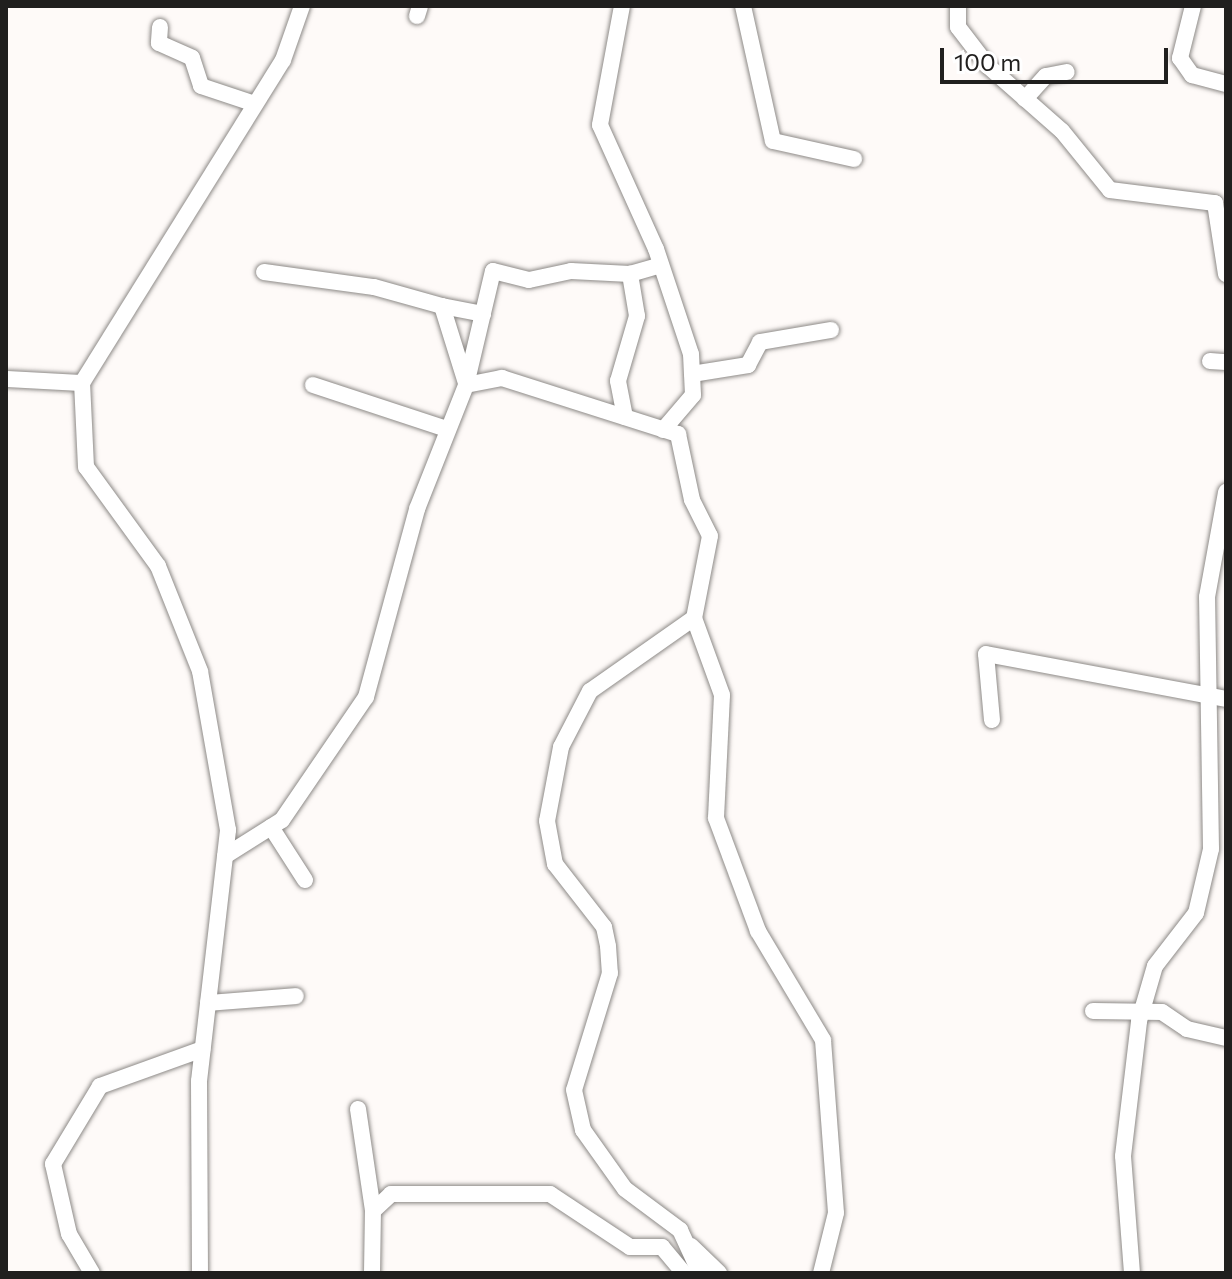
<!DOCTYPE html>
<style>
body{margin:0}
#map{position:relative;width:1232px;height:1279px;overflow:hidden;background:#fefaf8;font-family:Commissioner,sans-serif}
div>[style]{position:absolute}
.roads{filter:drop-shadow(0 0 2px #8d8a87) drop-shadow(0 0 2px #8d8a87)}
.minor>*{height:16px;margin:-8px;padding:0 8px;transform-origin:8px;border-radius:8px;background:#fff}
span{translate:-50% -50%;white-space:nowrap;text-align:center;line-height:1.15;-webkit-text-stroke:6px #fff;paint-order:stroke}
.frame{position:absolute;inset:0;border:8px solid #201f1e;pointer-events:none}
.scale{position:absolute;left:940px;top:48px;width:228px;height:36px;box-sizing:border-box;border:4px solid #201f1e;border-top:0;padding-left:10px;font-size:24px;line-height:28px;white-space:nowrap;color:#201f1e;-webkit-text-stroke:6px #fff;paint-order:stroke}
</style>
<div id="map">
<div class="roads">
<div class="minor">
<div style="left:622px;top:6px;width:121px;rotate:100.5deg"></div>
<div style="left:600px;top:125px;width:136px;rotate:65.7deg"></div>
<div style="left:656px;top:249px;width:111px;rotate:71.6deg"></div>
<div style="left:691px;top:354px;width:41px;rotate:87.2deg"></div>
<div style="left:693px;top:395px;width:46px;rotate:130.6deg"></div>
<div style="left:743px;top:6px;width:138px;rotate:77.5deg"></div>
<div style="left:773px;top:141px;width:83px;rotate:12.5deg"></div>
<div style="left:958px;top:6px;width:21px;rotate:90deg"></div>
<div style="left:958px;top:27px;width:49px;rotate:52.4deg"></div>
<div style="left:988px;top:66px;width:98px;rotate:41.3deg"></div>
<div style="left:1062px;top:131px;width:76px;rotate:50.9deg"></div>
<div style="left:1110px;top:190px;width:106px;rotate:7.1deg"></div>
<div style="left:1215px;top:203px;width:72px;rotate:81.2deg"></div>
<div style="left:1193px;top:6px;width:54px;rotate:104deg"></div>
<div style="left:1180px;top:58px;width:21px;rotate:55deg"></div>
<div style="left:1192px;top:75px;width:35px;rotate:15deg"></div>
<div style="left:417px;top:16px;width:10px;rotate:-73deg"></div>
<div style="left:160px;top:27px;width:16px;rotate:94deg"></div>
<div style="left:159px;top:43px;width:36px;rotate:24deg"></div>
<div style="left:192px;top:58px;width:29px;rotate:72deg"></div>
<div style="left:201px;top:86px;width:57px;rotate:18.4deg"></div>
<div style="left:1025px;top:99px;width:31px;rotate:-48deg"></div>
<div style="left:1046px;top:76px;width:21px;rotate:-11deg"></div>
<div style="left:264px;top:272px;width:111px;rotate:7.8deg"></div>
<div style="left:374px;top:287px;width:71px;rotate:15.6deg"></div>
<div style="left:442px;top:306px;width:81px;rotate:72.7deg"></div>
<div style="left:442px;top:306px;width:42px;rotate:11deg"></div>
<div style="left:1210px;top:361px;width:16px;rotate:4deg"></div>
<div style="left:692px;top:374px;width:57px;rotate:-9.1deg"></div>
<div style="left:748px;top:365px;width:26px;rotate:-62deg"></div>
<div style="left:760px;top:342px;width:72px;rotate:-9.6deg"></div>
<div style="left:6px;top:379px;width:76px;rotate:3deg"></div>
<div style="left:313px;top:385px;width:141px;rotate:18.2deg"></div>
<div style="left:466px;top:385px;width:117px;rotate:-76.7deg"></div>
<div style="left:493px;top:271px;width:37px;rotate:14deg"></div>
<div style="left:529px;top:280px;width:43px;rotate:-12.1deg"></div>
<div style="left:571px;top:271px;width:59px;rotate:2.9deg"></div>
<div style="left:630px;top:274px;width:32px;rotate:-16deg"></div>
<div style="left:625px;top:417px;width:37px;rotate:-101deg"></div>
<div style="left:618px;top:381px;width:68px;rotate:-73.7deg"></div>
<div style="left:637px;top:316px;width:43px;rotate:-99.5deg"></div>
<div style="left:694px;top:618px;width:127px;rotate:144.9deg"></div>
<div style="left:590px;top:691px;width:63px;rotate:117.4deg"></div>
<div style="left:561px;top:747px;width:75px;rotate:100.7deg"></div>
<div style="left:547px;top:821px;width:44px;rotate:79.5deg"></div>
<div style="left:555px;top:864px;width:80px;rotate:52.1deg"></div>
<div style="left:604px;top:927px;width:19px;rotate:78deg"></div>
<div style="left:608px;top:946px;width:27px;rotate:86deg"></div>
<div style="left:610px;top:973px;width:122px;rotate:107.1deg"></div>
<div style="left:574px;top:1090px;width:41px;rotate:77.3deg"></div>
<div style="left:583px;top:1130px;width:72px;rotate:54.6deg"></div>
<div style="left:625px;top:1189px;width:69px;rotate:36.7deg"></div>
<div style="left:680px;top:1230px;width:47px;rotate:65.1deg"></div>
<div style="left:992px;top:720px;width:66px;rotate:-95.2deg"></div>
<div style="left:986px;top:654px;width:244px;rotate:10.6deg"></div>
<div style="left:271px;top:827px;width:63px;rotate:57.3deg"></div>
<div style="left:225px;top:856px;width:67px;rotate:-32.3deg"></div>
<div style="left:282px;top:820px;width:149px;rotate:-55.7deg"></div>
<div style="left:366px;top:697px;width:195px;rotate:-74.8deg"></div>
<div style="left:417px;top:509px;width:133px;rotate:-68.4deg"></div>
<div style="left:466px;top:385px;width:37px;rotate:-11deg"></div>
<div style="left:502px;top:378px;width:185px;rotate:17.7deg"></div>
<div style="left:678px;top:434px;width:67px;rotate:78deg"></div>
<div style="left:692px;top:500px;width:40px;rotate:63.4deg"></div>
<div style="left:710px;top:536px;width:84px;rotate:101deg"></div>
<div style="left:694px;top:618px;width:82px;rotate:70deg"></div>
<div style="left:722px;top:695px;width:123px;rotate:92.8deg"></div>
<div style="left:716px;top:818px;width:121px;rotate:69.6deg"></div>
<div style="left:758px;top:931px;width:127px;rotate:59.2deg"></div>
<div style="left:823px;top:1040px;width:173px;rotate:85.7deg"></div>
<div style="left:836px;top:1213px;width:62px;rotate:104deg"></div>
<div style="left:208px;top:1003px;width:88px;rotate:-4.5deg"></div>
<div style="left:1093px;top:1011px;width:69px;rotate:0.8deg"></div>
<div style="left:1162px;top:1012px;width:30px;rotate:34deg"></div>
<div style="left:1187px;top:1029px;width:40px;rotate:13deg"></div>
<div style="left:358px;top:1109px;width:103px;rotate:81.6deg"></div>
<div style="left:691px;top:1246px;width:39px;rotate:44deg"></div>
<div style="left:92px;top:1273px;width:45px;rotate:-120.5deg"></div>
<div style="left:69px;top:1234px;width:72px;rotate:-102.9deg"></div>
<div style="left:53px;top:1164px;width:91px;rotate:-58.9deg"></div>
<div style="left:100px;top:1086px;width:109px;rotate:-19.8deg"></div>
<div style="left:200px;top:1273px;width:192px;rotate:-90.3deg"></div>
<div style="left:199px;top:1081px;width:253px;rotate:-83.4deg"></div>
<div style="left:228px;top:830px;width:161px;rotate:-100deg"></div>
<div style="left:200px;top:671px;width:113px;rotate:-111.8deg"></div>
<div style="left:158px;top:566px;width:122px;rotate:-126deg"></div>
<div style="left:86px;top:467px;width:84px;rotate:-92.7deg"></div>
<div style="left:82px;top:383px;width:380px;rotate:-58.1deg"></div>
<div style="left:283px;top:60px;width:57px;rotate:-70.6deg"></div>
<div style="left:372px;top:1273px;width:62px;rotate:-89.1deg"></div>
<div style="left:373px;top:1211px;width:25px;rotate:-43deg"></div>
<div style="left:391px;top:1194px;width:159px"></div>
<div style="left:550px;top:1194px;width:96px;rotate:33.5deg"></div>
<div style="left:630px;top:1247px;width:32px"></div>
<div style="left:662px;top:1247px;width:34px;rotate:50deg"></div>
<div style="left:1132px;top:1273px;width:117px;rotate:-94.4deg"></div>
<div style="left:1123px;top:1156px;width:136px;rotate:-83.2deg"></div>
<div style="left:1139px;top:1021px;width:57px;rotate:-73.8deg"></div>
<div style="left:1155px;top:966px;width:67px;rotate:-52.3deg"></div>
<div style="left:1196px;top:913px;width:66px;rotate:-76.8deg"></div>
<div style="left:1211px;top:849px;width:252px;rotate:-90.9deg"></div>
<div style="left:1207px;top:597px;width:107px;rotate:-79.7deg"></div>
</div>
</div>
<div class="frame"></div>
<div class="scale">100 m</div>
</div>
